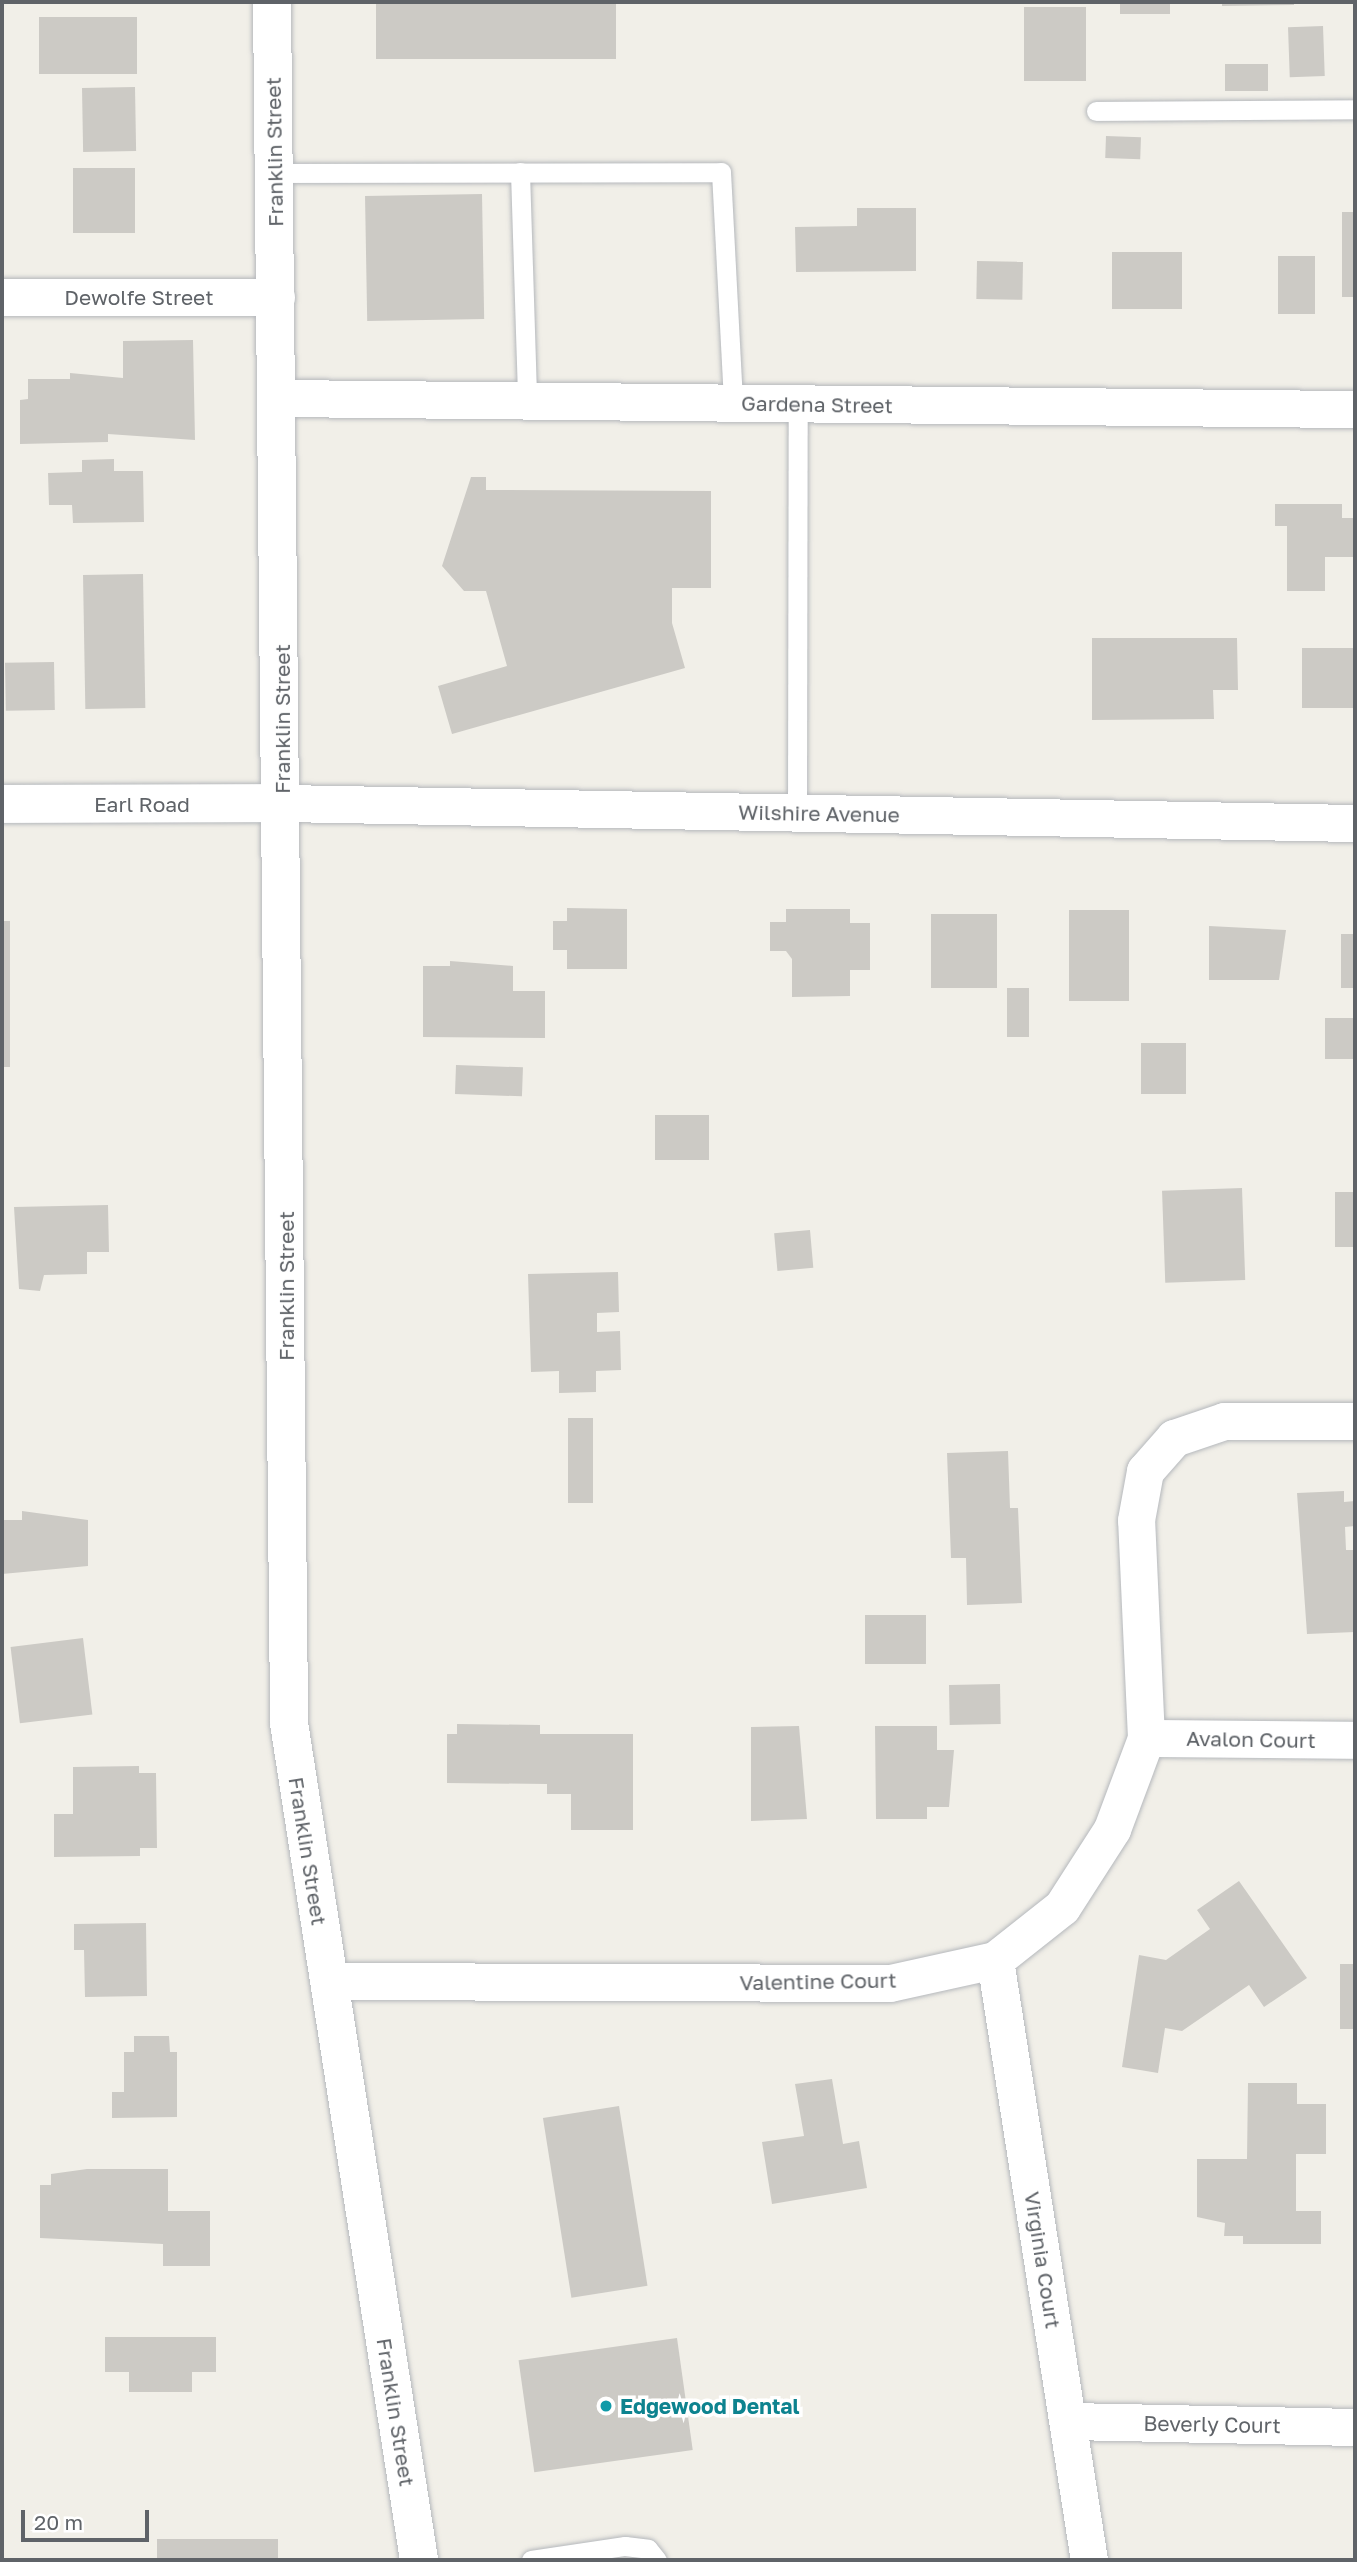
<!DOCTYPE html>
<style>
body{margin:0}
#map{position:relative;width:1357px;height:2562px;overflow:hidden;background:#f1efe8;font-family:"Golos Text",sans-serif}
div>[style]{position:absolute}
.building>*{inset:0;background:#cccac5;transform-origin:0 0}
.roads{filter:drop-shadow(0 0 2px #b5b8bc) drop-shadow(0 0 2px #b5b8bc)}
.lane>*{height:19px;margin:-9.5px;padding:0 9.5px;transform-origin:9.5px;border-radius:9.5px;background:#fff}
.street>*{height:37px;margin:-18.5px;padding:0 18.5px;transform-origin:18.5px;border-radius:18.5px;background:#fff}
.secondary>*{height:38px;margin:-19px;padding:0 19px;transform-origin:19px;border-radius:19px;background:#fff}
.dots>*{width:19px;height:19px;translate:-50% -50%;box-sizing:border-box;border:4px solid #fff;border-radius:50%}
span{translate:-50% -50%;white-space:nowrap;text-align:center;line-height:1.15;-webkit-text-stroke:7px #fff;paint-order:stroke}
.street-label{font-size:21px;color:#5f6368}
.culture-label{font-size:21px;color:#0d838f;font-weight:700}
.left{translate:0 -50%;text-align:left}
.frame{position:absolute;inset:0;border:4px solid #5f6368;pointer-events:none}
.scale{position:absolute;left:21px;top:2510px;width:128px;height:32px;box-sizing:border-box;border:4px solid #5f6368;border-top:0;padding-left:9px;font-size:21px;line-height:24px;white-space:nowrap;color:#5f6368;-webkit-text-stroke:5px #fff;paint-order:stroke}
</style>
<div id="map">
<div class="building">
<div style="left:376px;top:2px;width:240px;height:57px"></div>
<div style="left:1120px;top:2px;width:50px;height:12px"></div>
<div style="clip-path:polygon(1222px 2px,1294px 2px,1294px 5px,1222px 6px)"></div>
<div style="left:1024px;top:7px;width:62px;height:74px"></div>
<div style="left:39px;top:17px;width:98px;height:57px"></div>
<div style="left:1323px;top:26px;width:50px;height:35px;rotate:88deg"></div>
<div style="left:1225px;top:64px;width:43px;height:27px"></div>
<div style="left:135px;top:87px;width:64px;height:53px;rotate:89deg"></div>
<div style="left:1106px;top:136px;width:35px;height:22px;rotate:2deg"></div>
<div style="left:73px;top:168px;width:62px;height:65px"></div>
<div style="left:482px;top:194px;width:125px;height:117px;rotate:89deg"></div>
<div style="clip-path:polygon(857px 208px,916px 208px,916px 271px,796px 272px,795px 227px,857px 226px)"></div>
<div style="left:1342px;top:212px;width:13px;height:85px"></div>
<div style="left:1112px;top:252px;width:70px;height:57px"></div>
<div style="left:1278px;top:256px;width:37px;height:58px"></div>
<div style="left:977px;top:261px;width:46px;height:38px;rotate:1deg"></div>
<div style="clip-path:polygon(193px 340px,195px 440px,108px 434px,108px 442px,20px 444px,20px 400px,28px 399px,28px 379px,70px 379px,70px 373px,123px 378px,123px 341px)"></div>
<div style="clip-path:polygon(114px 459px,114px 471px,143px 471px,144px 522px,73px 523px,72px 505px,49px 505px,48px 473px,82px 472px,82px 460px)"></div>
<div style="clip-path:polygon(471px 477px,486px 477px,486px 490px,711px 491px,711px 588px,672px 588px,672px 623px,685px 668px,452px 734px,438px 686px,507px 666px,486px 591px,464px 591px,442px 566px)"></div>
<div style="clip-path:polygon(1275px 504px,1342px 504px,1342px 518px,1355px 518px,1355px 557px,1325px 557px,1325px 591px,1287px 591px,1287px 526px,1275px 526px)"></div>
<div style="left:143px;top:574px;width:134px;height:60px;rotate:89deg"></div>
<div style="clip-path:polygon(1092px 638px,1237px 638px,1238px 690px,1213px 690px,1214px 719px,1092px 720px)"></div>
<div style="left:1302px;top:648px;width:53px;height:60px"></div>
<div style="left:54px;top:662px;width:48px;height:49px;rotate:89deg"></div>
<div style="clip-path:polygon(567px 908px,627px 909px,627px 969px,567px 969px,567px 950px,553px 950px,553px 921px,567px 921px)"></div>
<div style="clip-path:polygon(786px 909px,850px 909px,850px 923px,870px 923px,870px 970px,850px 970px,850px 996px,792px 997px,792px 959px,786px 951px,770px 951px,770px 922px,786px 922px)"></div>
<div style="left:1069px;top:910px;width:60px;height:91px"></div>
<div style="left:997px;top:914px;width:74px;height:66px;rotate:90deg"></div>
<div style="left:2px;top:921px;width:8px;height:146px"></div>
<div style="clip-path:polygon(1209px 926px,1286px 930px,1279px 980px,1209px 980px)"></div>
<div style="left:1341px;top:934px;width:14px;height:54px"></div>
<div style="clip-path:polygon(450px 961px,513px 966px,513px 991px,545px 991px,545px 1038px,423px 1037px,423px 966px,450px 966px)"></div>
<div style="left:1007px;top:988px;width:22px;height:49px"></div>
<div style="left:1325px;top:1018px;width:30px;height:41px"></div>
<div style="left:1141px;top:1043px;width:45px;height:51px"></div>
<div style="left:456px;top:1065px;width:67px;height:29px;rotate:2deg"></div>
<div style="left:655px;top:1115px;width:54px;height:45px"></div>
<div style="left:1242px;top:1188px;width:92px;height:80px;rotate:88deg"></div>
<div style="left:1335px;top:1192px;width:20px;height:55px"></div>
<div style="clip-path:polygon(108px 1205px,109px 1252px,87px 1252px,87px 1274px,44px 1275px,40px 1291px,19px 1289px,14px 1207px)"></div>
<div style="left:810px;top:1230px;width:38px;height:36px;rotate:85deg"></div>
<div style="clip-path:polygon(618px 1272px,619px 1312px,597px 1313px,597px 1332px,620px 1331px,621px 1370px,596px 1371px,596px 1392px,559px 1393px,559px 1371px,531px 1372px,528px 1274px)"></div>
<div style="left:568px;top:1418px;width:25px;height:85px"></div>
<div style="clip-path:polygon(1008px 1451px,1010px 1508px,1018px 1508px,1022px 1603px,967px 1605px,966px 1558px,951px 1558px,947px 1453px)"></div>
<div style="clip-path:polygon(1344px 1491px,1344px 1502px,1355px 1501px,1355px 1526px,1345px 1527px,1346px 1550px,1355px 1550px,1355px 1632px,1307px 1634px,1297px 1493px)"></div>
<div style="clip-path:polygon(22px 1511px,88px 1520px,88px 1566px,2px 1574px,2px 1520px,22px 1520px)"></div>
<div style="left:865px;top:1615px;width:61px;height:49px"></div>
<div style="left:83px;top:1638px;width:77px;height:73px;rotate:83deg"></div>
<div style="left:1000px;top:1684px;width:40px;height:51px;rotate:89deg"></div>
<div style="clip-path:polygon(457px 1724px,540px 1725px,540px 1734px,633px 1734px,633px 1830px,571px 1830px,571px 1794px,547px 1794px,547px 1784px,447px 1783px,447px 1734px,457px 1734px)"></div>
<div style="clip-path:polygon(799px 1726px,807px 1819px,751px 1821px,751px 1727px)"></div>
<div style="clip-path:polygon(875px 1726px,937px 1726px,937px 1750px,954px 1750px,949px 1807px,927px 1807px,927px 1819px,876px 1819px)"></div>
<div style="clip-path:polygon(139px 1766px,139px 1773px,156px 1773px,157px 1848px,140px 1848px,140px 1856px,54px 1857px,54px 1814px,73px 1814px,73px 1767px)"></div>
<div style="clip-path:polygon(1239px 1881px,1307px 1978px,1264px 2007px,1249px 1985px,1182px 2031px,1165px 2028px,1158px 2073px,1122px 2067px,1139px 1955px,1166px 1960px,1210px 1929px,1197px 1910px)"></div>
<div style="clip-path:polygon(146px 1923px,147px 1996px,85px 1997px,84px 1950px,74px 1950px,74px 1924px)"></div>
<div style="left:1340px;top:1964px;width:15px;height:65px"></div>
<div style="clip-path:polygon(134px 2036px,169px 2036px,170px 2052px,177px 2052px,177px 2117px,112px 2118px,112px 2092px,124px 2092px,124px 2052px,134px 2052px)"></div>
<div style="clip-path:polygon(832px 2079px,843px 2144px,859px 2141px,867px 2188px,772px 2204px,762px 2142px,804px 2136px,795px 2084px)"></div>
<div style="clip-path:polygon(1248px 2083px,1297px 2083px,1297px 2104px,1326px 2104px,1326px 2154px,1296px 2154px,1296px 2211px,1321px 2211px,1321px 2244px,1243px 2244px,1243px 2236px,1224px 2236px,1225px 2223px,1197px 2217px,1197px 2159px,1247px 2159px)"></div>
<div style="left:619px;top:2106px;width:182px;height:77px;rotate:81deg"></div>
<div style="clip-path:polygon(87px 2169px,168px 2169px,168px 2211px,210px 2211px,210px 2266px,163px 2266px,163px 2244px,40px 2238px,40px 2185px,51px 2185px,51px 2174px)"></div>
<div style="clip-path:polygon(105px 2337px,216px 2337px,216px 2372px,192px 2372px,192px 2392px,129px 2392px,129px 2372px,105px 2372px)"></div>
<div style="left:677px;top:2338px;width:113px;height:160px;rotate:82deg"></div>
<div style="left:157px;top:2539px;width:121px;height:21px"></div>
</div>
<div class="roads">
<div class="lane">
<div style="left:1096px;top:111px;width:259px;rotate:-0.4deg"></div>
<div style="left:520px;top:172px;width:229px;rotate:88.2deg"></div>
<div style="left:274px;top:173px;width:447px;rotate:-0.1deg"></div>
<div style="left:721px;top:172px;width:231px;rotate:87deg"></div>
<div style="left:797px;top:812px;width:408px;rotate:-89.9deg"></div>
<div style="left:531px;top:2560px;width:95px;rotate:-8.5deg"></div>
<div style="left:625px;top:2546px;width:23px;rotate:7deg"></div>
<div style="left:648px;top:2549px;width:14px;rotate:51deg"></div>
</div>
<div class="street">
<div style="left:2px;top:297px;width:274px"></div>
<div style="left:279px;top:398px;width:1076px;rotate:0.59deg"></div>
<div style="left:283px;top:803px;width:1072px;rotate:1.07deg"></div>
<div style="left:1146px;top:1738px;width:209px;rotate:0.5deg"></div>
<div style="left:995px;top:1960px;width:607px;rotate:81.1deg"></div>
<div style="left:329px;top:1981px;width:561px;rotate:0.2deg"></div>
<div style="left:890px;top:1983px;width:107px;rotate:-12.4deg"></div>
<div style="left:995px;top:1960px;width:85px;rotate:-38.3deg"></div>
<div style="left:1062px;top:1907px;width:93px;rotate:-57.3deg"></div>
<div style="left:1112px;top:1829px;width:97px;rotate:-69.5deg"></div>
<div style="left:1146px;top:1738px;width:218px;rotate:-92.6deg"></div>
<div style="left:1136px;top:1520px;width:50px;rotate:-79.6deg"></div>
<div style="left:1145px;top:1471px;width:44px;rotate:-48.7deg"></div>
<div style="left:1174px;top:1438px;width:53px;rotate:-18.8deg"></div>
<div style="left:1224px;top:1421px;width:131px"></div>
<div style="left:1069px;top:2421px;width:286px;rotate:1.2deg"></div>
</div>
<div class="secondary">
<div style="left:272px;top:2px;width:1721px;rotate:89.43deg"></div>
<div style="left:289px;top:1723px;width:847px;rotate:81.17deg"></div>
<div style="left:2px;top:804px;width:281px;rotate:-0.2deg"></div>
</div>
</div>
<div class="dots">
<div style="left:606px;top:2406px;background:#0f9aa8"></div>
</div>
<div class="street-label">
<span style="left:274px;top:152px;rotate:-91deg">Franklin Street</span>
<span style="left:139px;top:297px">Dewolfe Street</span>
<span style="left:817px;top:404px;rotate:1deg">Gardena Street</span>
<span style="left:282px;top:719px;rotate:-90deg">Franklin Street</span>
<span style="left:142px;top:804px">Earl Road</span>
<span style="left:819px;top:813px;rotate:1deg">Wilshire Avenue</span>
<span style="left:286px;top:1286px;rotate:-90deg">Franklin Street</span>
<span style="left:1251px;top:1739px;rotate:1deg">Avalon Court</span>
<span style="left:308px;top:1851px;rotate:81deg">Franklin Street</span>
<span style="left:818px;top:1981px;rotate:-1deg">Valentine Court</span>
<span style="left:1043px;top:2260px;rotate:81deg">Virginia Court</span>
<span style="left:396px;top:2412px;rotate:81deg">Franklin Street</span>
<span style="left:1212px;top:2424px;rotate:1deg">Beverly Court</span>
</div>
<div class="culture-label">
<span class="left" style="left:620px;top:2406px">Edgewood Dental</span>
</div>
<div class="frame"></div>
<div class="scale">20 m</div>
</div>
